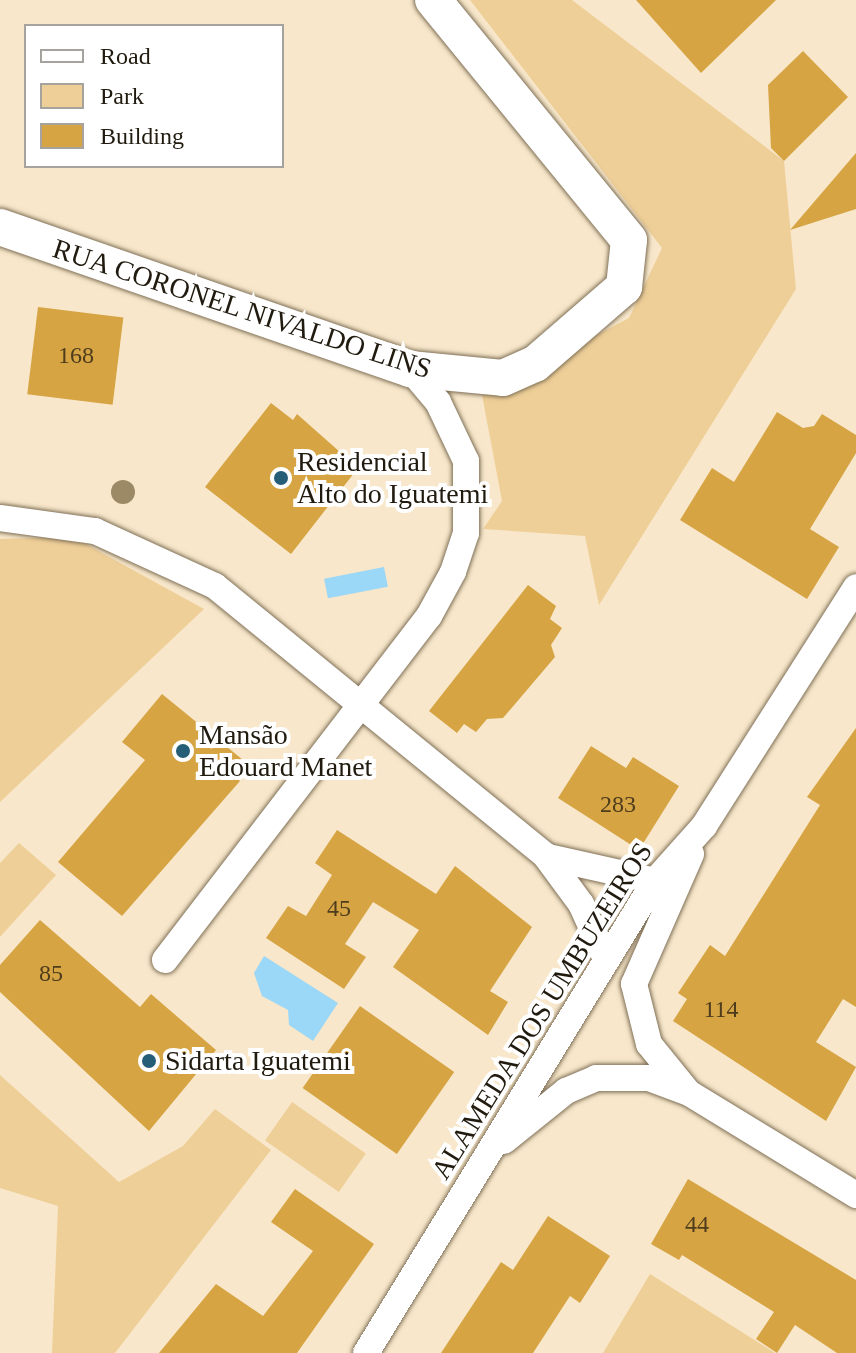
<!DOCTYPE html>
<meta charset="utf-8">
<style>
body{margin:0}
#map{position:relative;width:856px;height:1353px;overflow:hidden;background:#f8e7ca;font-family:"Times New Roman",serif}
div>[style]{position:absolute}
.green>*{inset:0;background:#efcf98;transform-origin:0 0}
.water>*{inset:0;background:#9bd7f7;transform-origin:0 0}
.building>*{inset:0;background:#d6a443;transform-origin:0 0}
.roads{filter:drop-shadow(0 0 2px #7f7057) drop-shadow(0 0 2px #7f7057)}
.street>*{height:26px;margin:-13px;padding:0 13px;transform-origin:13px;border-radius:13px;background:#fff}
.secondary>*{height:36px;margin:-18px;padding:0 18px;transform-origin:18px;border-radius:18px;background:#fff}
.trees>*{width:24px;height:24px;margin:-12px;border-radius:50%;background:#9c8966}
.dots>*{width:22px;height:22px;translate:-50% -50%;box-sizing:border-box;border:4px solid #fff;border-radius:50%}
span{translate:-50% -50%;white-space:nowrap;text-align:center;line-height:1.15;-webkit-text-stroke:8px #fff;paint-order:stroke}
.number-label{font-size:24px;color:#4e3c1c}
.number-label span{-webkit-text-stroke-width:0}
.street-label{font-size:28px;color:#201a0f}
.poi-label{font-size:28px;color:#201a0f}
.left{translate:0 -50%;text-align:left}
.legend{position:absolute;left:24px;top:24px;width:260px;height:144px;box-sizing:border-box;background:#fff;border:2px solid #a6a39f;margin:0;padding:10px 14px;list-style:none;font-size:24px;color:#201a0f}
.legend li{display:flex;align-items:center;gap:16px;height:40px}
.legend b{width:40px;border:2px solid #a6a39f}
</style>
<div id="map">
<div class="green">
<div style="clip-path:polygon(470px 0,572px 0,784px 161px,796px 289px,599px 605px,585px 536px,483px 529px,502px 501px,482px 395px,629px 318px,662px 248px)"></div>
<div style="clip-path:polygon(73px 537px,204px 609px,0 802px,0 539px)"></div>
<div style="clip-path:polygon(19px 843px,56px 875px,0 937px,0 863px)"></div>
<div style="clip-path:polygon(0 1075px,119px 1182px,183px 1146px,215px 1109px,271px 1150px,115px 1353px,52px 1353px,58px 1206px,0 1188px)"></div>
<div style="left:292px;top:1102px;width:90px;height:47px;rotate:35deg"></div>
<div style="clip-path:polygon(650px 1274px,775px 1353px,603px 1353px)"></div>
</div>
<div class="water">
<div style="left:384px;top:567px;width:20px;height:61px;rotate:79deg"></div>
<div style="clip-path:polygon(264px 956px,338px 1003px,313px 1041px,289px 1025px,288px 1010px,262px 996px,254px 973px)"></div>
</div>
<div class="building">
<div style="clip-path:polygon(636px 0,776px 0,701px 73px)"></div>
<div style="clip-path:polygon(803px 51px,848px 97px,784px 161px,771px 148px,768px 85px)"></div>
<div style="clip-path:polygon(856px 153px,856px 209px,790px 230px)"></div>
<div style="left:38px;top:307px;width:86px;height:88px;rotate:7deg"></div>
<div style="clip-path:polygon(271px 403px,293px 420px,297px 414px,358px 468px,291px 554px,205px 487px)"></div>
<div style="clip-path:polygon(777px 412px,803px 428px,814px 426px,822px 414px,856px 435px,856px 453px,810px 529px,839px 547px,807px 599px,680px 520px,712px 468px,734px 482px)"></div>
<div style="clip-path:polygon(528px 585px,556px 606px,550px 619px,562px 628px,551px 645px,555px 657px,503px 718px,487px 719px,476px 732px,464px 724px,457px 733px,429px 711px)"></div>
<div style="clip-path:polygon(162px 694px,243px 760px,232px 774px,240px 781px,122px 916px,58px 862px,145px 760px,122px 742px)"></div>
<div style="clip-path:polygon(856px 728px,856px 1007px,843px 999px,816px 1042px,856px 1067px,826px 1121px,673px 1021px,687px 999px,678px 993px,710px 945px,725px 956px,820px 805px,807px 797px)"></div>
<div style="clip-path:polygon(591px 746px,626px 768px,633px 757px,679px 786px,639px 850px,558px 798px)"></div>
<div style="clip-path:polygon(337px 830px,436px 894px,455px 866px,532px 927px,490px 991px,508px 1002px,488px 1035px,393px 967px,419px 930px,373px 902px,345px 944px,366px 957px,344px 989px,266px 938px,288px 906px,306px 916px,332px 875px,315px 863px)"></div>
<div style="clip-path:polygon(40px 920px,140px 1007px,151px 994px,216px 1050px,149px 1131px,0 992px,0 965px)"></div>
<div style="left:360px;top:1006px;width:115px;height:100px;rotate:35deg"></div>
<div style="clip-path:polygon(688px 1179px,856px 1280px,856px 1353px,837px 1353px,795px 1325px,777px 1353px,756px 1339px,774px 1312px,682px 1255px,679px 1260px,651px 1244px)"></div>
<div style="clip-path:polygon(295px 1189px,374px 1244px,297px 1353px,159px 1353px,216px 1284px,263px 1316px,313px 1251px,271px 1222px)"></div>
<div style="clip-path:polygon(548px 1216px,610px 1256px,580px 1303px,570px 1296px,533px 1353px,441px 1353px,501px 1262px,513px 1270px)"></div>
</div>
<div class="roads">
<div class="street">
<div style="left:0;top:518px;width:96px;rotate:7.8deg"></div>
<div style="left:95px;top:531px;width:132px;rotate:24.6deg"></div>
<div style="left:215px;top:586px;width:426px;rotate:39.2deg"></div>
<div style="left:545px;top:855px;width:61px;rotate:53.7deg"></div>
<div style="left:581px;top:904px;width:60px;rotate:65.6deg"></div>
<div style="left:548px;top:857px;width:110px;rotate:12.6deg"></div>
<div style="left:165px;top:960px;width:434px;rotate:-52.5deg"></div>
<div style="left:429px;top:616px;width:50px;rotate:-61.4deg"></div>
<div style="left:453px;top:572px;width:41px;rotate:-71.6deg"></div>
<div style="left:466px;top:533px;width:72px;rotate:-90deg"></div>
<div style="left:466px;top:461px;width:65px;rotate:-115.4deg"></div>
<div style="left:438px;top:402px;width:43px;rotate:-130.3deg"></div>
<div style="left:687px;top:1091px;width:60px;rotate:-129deg"></div>
<div style="left:649px;top:1044px;width:62px;rotate:-104deg"></div>
<div style="left:634px;top:984px;width:142px;rotate:-66.3deg"></div>
<div style="left:504px;top:1141px;width:80px;rotate:-38.9deg"></div>
<div style="left:566px;top:1091px;width:33px;rotate:-23deg"></div>
<div style="left:596px;top:1078px;width:53px"></div>
<div style="left:649px;top:1078px;width:43px;rotate:20.6deg"></div>
<div style="left:689px;top:1093px;width:196px;rotate:31.4deg"></div>
<div style="left:366px;top:1353px;width:553px;rotate:-58.52deg"></div>
<div style="left:655px;top:881px;width:74px;rotate:-48.3deg"></div>
<div style="left:704px;top:826px;width:283px;rotate:-57.5deg"></div>
</div>
<div class="secondary">
<div style="left:0;top:227px;width:434px;rotate:19.1deg"></div>
<div style="left:410px;top:369px;width:93px;rotate:5.5deg"></div>
<div style="left:503px;top:378px;width:35px;rotate:-24deg"></div>
<div style="left:535px;top:364px;width:118px;rotate:-40.9deg"></div>
<div style="left:624px;top:287px;width:47px;rotate:-83.9deg"></div>
<div style="left:629px;top:240px;width:310px;rotate:-129.2deg"></div>
</div>
</div>
<div class="trees">
<div style="left:123px;top:492px"></div>
</div>
<div class="dots">
<div style="left:281px;top:478px;background:#265d77"></div>
<div style="left:183px;top:751px;background:#265d77"></div>
<div style="left:149px;top:1061px;background:#265d77"></div>
</div>
<div class="number-label">
<span style="left:76px;top:356px">168</span>
<span style="left:618px;top:805px">283</span>
<span style="left:339px;top:909px">45</span>
<span style="left:51px;top:974px">85</span>
<span style="left:721px;top:1010px">114</span>
<span style="left:697px;top:1225px">44</span>
</div>
<div class="street-label">
<span style="left:242px;top:309px;rotate:18deg">RUA CORONEL NIVALDO LINS</span>
<span style="left:542px;top:1011px;rotate:-58deg">ALAMEDA DOS UMBUZEIROS</span>
</div>
<div class="poi-label">
<span class="left" style="left:297px;top:478px">Residencial<br>Alto do Iguatemi</span>
<span class="left" style="left:199px;top:751px">Mansão<br>Edouard Manet</span>
<span class="left" style="left:165px;top:1061px">Sidarta Iguatemi</span>
</div>
<ul class="legend">
<li><b style="height:10px;background:#fff"></b>Road</li>
<li><b style="height:22px;background:#efcf98"></b>Park</li>
<li><b style="height:22px;background:#d6a443"></b>Building</li>
</ul>
</div>
